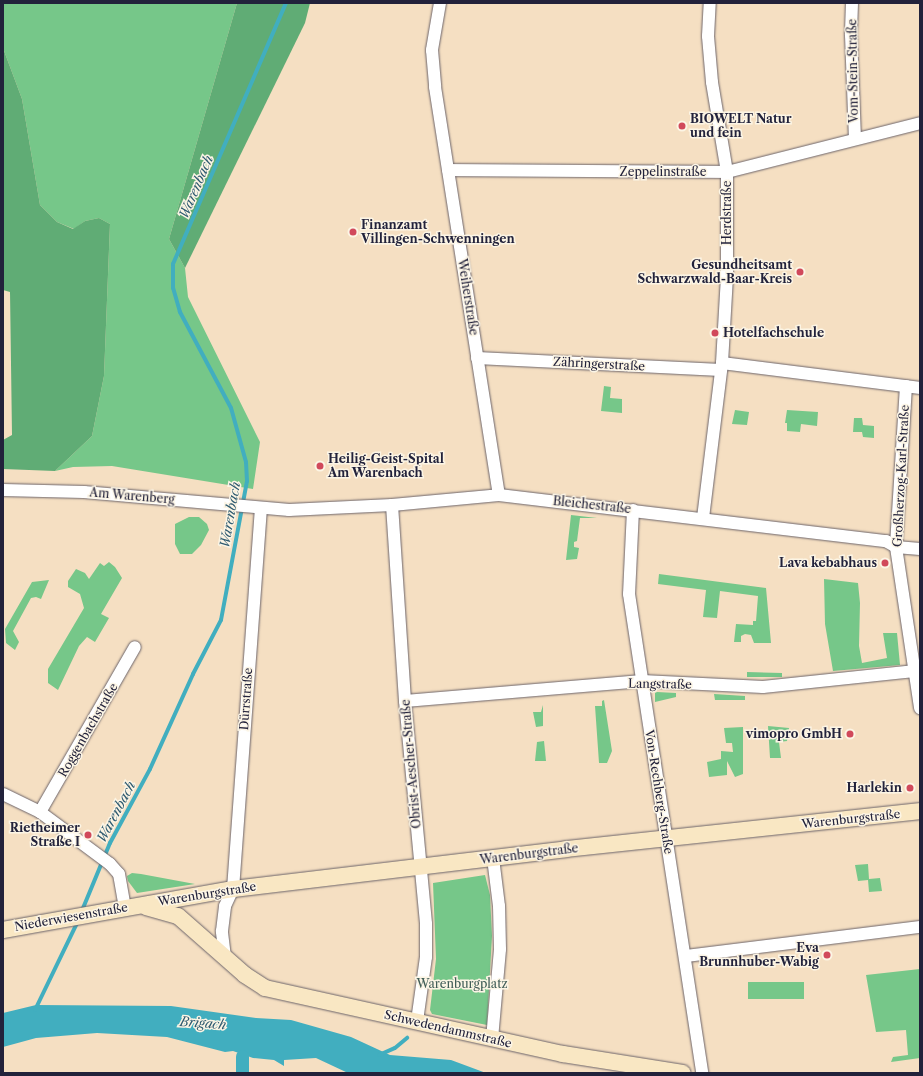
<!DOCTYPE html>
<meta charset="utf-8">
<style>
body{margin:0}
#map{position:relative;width:923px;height:1076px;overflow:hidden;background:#f5dfc2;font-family:"Libre Caslon Text",serif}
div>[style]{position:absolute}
.green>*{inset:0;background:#76c789;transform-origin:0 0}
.forest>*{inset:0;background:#60ac75}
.water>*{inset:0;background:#41aebf}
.stream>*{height:4px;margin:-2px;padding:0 2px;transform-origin:2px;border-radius:2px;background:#41aebf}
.canal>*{height:13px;margin:-6.5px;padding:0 6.5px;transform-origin:6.5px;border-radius:6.5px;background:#41aebf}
.roads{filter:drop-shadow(0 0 1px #6c646a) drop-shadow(0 0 1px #6c646a)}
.street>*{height:12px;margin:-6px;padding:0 6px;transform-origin:6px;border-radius:6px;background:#fff}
.secondary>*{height:16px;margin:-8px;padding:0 8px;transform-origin:8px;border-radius:8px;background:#f9e7c3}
.dots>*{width:11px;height:11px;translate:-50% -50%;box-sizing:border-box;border:2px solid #fcf5e5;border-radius:50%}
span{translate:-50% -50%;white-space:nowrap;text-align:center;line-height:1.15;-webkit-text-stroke:3px #fcf5e5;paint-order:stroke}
.street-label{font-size:12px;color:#22223b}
.poi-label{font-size:12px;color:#22223b;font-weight:700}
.left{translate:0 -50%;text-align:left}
.right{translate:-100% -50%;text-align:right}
.park-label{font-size:12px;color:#3f5c56}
.water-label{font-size:13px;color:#2e5a70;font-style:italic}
.frame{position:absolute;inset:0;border:4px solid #22223b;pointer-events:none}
</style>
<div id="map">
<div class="green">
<div style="clip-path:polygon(3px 3px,237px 3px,169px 239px,185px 268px,188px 297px,260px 442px,253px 489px,112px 466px,73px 467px,55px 471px,92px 436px,104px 376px,110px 224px,99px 218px,85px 221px,74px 229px,57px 222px,40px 205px,22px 99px,3px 48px)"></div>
<div style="clip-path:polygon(604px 386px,611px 387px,610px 398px,622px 399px,622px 413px,601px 411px)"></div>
<div style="clip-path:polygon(735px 410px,749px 412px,747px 425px,732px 424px)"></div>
<div style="clip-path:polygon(787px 410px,818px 412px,817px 426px,801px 424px,800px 432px,787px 431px,787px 423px,785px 423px)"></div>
<div style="clip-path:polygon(854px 418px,862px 418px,863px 425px,874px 426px,874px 438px,863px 437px,862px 432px,853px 432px)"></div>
<div style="clip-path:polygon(571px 515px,597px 518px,580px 518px,577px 541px,574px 542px,574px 547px,579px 548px,577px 559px,566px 560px)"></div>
<div style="clip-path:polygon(189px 517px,199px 517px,207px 524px,209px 530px,201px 545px,192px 554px,180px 554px,175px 544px,175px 524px)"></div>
<div style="clip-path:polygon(109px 562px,115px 567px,122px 578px,101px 614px,109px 618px,95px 642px,87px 637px,79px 646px,58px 690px,48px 683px,48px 669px,84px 608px,80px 594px,68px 587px,68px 581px,76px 569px,85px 573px,89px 579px,100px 563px,104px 566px)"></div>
<div style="clip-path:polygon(659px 574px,766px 588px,771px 643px,754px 643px,751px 635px,745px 634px,741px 636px,741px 642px,734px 642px,736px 624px,753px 625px,753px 621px,756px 621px,758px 596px,720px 591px,717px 618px,703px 617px,706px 590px,658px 584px)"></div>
<div style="clip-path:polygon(824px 579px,858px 583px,860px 603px,859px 646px,862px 663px,887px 658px,883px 633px,897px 633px,900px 665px,833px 671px,825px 624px)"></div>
<div style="clip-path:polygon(49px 580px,41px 599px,36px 597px,31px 598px,13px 631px,19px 642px,15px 650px,6px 643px,5px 629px,32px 582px)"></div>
<div style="clip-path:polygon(747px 672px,782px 673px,782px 677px,747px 677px)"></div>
<div style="clip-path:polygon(657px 692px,676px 693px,676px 697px,655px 702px,655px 693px)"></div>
<div style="clip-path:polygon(714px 694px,745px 696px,745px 700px,715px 700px)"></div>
<div style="clip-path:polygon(604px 700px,612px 751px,607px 763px,599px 763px,595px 706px,602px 706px,602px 701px)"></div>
<div style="clip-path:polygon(543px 705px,543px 726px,536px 727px,533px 712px,541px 712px)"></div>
<div style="clip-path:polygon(768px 726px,789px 728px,787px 741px,779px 742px,781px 758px,770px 758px)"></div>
<div style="clip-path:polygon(743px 727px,743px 774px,735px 777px,727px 761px,727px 775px,709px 777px,707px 762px,721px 759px,721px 751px,733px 752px,732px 743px,726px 743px,724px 728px)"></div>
<div style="clip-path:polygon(544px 741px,546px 761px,535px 761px,537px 742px)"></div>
<div style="clip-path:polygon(868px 864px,869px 879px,880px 878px,882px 891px,869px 892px,868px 880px,858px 881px,855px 865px)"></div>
<div style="clip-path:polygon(132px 873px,141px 874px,195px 884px,137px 893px,128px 881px,127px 876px)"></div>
<div style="clip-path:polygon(485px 875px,490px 895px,492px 936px,487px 1025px,432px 1014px,430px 1010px,436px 959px,433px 883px)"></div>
<div style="clip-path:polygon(920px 969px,920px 1058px,891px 1062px,893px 1057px,908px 1055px,906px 1030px,876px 1032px,866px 975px)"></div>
<div style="left:804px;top:982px;width:17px;height:56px;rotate:90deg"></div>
</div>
<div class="forest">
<div style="clip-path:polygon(237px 3px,310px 3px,305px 23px,185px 268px,169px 239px)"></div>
<div style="clip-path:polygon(3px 48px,22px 99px,40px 205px,57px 222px,73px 229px,85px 221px,99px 218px,110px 224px,104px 376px,92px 436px,55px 471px,3px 469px,3px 440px,12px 435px,10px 292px,3px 290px)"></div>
</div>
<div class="water">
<div style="clip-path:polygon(36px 1005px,171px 1006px,256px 1018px,291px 1020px,351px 1037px,390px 1055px,451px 1060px,486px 1073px,348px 1073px,316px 1058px,284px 1060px,284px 1066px,274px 1060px,253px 1058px,233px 1051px,225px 1052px,167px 1037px,97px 1033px,36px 1038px,3px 1047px,3px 1013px)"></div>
</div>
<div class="stream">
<div style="left:81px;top:913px;width:76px;rotate:-67.5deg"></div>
<div style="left:110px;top:843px;width:84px;rotate:-61.6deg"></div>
<div style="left:150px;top:769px;width:104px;rotate:-65.6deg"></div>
<div style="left:193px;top:674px;width:61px;rotate:-62.6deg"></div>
<div style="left:221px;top:620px;width:141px;rotate:-79.4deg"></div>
<div style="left:247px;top:481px;width:19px;rotate:-93deg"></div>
<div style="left:246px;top:462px;width:56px;rotate:-105.5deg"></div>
<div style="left:231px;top:408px;width:109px;rotate:-118deg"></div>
<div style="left:180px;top:312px;width:25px;rotate:-106deg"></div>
<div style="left:173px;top:288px;width:24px;rotate:-90deg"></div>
<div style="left:173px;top:264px;width:284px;rotate:-66.6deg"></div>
<div style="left:35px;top:1010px;width:99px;rotate:-64.2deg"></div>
<div style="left:379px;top:1055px;width:17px;rotate:-24deg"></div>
<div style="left:395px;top:1048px;width:16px;rotate:-40deg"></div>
</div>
<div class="canal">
<div style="left:242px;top:1073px;width:17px;rotate:-90deg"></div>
</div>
<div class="roads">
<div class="street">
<div style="left:440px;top:3px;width:48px;rotate:99.7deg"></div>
<div style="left:432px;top:50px;width:37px;rotate:85deg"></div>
<div style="left:435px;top:87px;width:413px;rotate:81.1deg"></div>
<div style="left:852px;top:3px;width:32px;rotate:92deg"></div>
<div style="left:851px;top:35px;width:103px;rotate:87.8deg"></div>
<div style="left:448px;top:170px;width:279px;rotate:0.4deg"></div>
<div style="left:727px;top:172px;width:199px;rotate:-14.2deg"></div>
<div style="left:477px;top:358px;width:244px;rotate:2.8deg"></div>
<div style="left:722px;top:363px;width:200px;rotate:7.2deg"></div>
<div style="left:906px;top:386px;width:161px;rotate:93.6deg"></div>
<div style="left:896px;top:547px;width:163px;rotate:81.5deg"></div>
<div style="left:3px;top:490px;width:81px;rotate:1.4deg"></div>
<div style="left:84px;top:492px;width:206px;rotate:5deg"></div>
<div style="left:289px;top:510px;width:103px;rotate:-2.8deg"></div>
<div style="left:392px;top:505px;width:107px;rotate:-5.3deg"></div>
<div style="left:499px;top:495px;width:390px;rotate:6.8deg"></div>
<div style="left:886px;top:541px;width:12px;rotate:31deg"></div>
<div style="left:896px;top:547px;width:24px;rotate:5deg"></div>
<div style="left:392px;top:505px;width:196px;rotate:86.2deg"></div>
<div style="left:405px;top:701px;width:224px;rotate:84.6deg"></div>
<div style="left:426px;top:924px;width:33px;rotate:90deg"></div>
<div style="left:426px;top:957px;width:65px;rotate:98deg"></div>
<div style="left:633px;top:510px;width:84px;rotate:92.7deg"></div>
<div style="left:629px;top:594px;width:485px;rotate:81.3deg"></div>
<div style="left:703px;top:518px;width:156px;rotate:-83deg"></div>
<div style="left:722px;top:363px;width:88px;rotate:-86.7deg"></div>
<div style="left:727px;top:275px;width:103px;rotate:-90deg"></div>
<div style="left:727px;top:172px;width:91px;rotate:-99.5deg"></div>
<div style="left:712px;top:82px;width:46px;rotate:-95deg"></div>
<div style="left:708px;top:36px;width:33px;rotate:-87deg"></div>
<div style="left:405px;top:701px;width:238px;rotate:-4.8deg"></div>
<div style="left:642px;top:681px;width:121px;rotate:2.8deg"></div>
<div style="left:763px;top:687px;width:152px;rotate:-6deg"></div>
<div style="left:3px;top:794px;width:41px;rotate:25.9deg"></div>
<div style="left:40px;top:812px;width:87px;rotate:36.6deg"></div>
<div style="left:110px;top:864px;width:13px;rotate:48deg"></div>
<div style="left:119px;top:874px;width:35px;rotate:80deg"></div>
<div style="left:40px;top:812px;width:190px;rotate:-60.1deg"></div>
<div style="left:686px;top:956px;width:236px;rotate:-7.1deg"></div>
<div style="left:225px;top:957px;width:26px;rotate:-97deg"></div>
<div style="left:222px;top:931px;width:25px;rotate:-83deg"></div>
<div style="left:225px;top:906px;width:19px;rotate:-65deg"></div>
<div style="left:233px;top:889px;width:381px;rotate:-85.8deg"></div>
<div style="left:492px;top:1039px;width:90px;rotate:-84.9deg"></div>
<div style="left:500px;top:949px;width:43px;rotate:-91.3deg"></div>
<div style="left:499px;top:906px;width:48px;rotate:-97.1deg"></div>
</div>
<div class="secondary">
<div style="left:146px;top:907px;width:33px;rotate:16deg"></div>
<div style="left:178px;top:916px;width:89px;rotate:41.4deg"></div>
<div style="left:245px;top:975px;width:24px;rotate:33deg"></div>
<div style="left:265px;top:988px;width:305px;rotate:12.5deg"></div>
<div style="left:563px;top:1054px;width:121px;rotate:9deg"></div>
<div style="left:3px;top:930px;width:234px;rotate:-10.1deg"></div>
<div style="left:233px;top:889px;width:335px;rotate:-6.8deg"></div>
<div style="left:566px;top:849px;width:356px;rotate:-6.1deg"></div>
</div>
</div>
<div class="dots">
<div style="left:682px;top:126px;background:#d1495b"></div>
<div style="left:353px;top:232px;background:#d1495b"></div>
<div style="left:800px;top:272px;background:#d1495b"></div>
<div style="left:715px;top:333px;background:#d1495b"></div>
<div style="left:320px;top:466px;background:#d1495b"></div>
<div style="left:885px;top:563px;background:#d1495b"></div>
<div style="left:850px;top:734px;background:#d1495b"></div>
<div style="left:910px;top:788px;background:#d1495b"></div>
<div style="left:88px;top:835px;background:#d1495b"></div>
<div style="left:827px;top:955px;background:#d1495b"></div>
</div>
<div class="street-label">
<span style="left:853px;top:71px;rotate:-91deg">Vom-Stein-Straße</span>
<span style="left:663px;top:172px">Zeppelinstraße</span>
<span style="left:727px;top:213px;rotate:-90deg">Herdstraße</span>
<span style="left:468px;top:297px;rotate:81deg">Weiherstraße</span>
<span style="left:599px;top:364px;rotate:3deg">Zähringerstraße</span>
<span style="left:901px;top:476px;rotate:-87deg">Großherzog-Karl-Straße</span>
<span style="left:132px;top:496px;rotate:5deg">Am Warenberg</span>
<span style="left:592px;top:505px;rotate:6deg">Bleichestraße</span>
<span style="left:660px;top:684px;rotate:1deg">Langstraße</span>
<span style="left:246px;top:699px;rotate:-86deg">Dürrstraße</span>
<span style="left:88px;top:730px;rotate:-60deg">Roggenbachstraße</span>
<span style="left:411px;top:764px;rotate:-95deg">Obrist-Aescher-Straße</span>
<span style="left:659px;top:792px;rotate:81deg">Von-Rechberg-Straße</span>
<span style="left:851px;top:819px;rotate:-6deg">Warenburgstraße</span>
<span style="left:529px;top:854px;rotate:-7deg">Warenburgstraße</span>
<span style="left:207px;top:894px;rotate:-9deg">Warenburgstraße</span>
<span style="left:71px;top:917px;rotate:-10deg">Niederwiesenstraße</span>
<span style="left:448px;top:1029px;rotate:13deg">Schwedendammstraße</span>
</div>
<div class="poi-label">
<span class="left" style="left:690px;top:126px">BIOWELT Natur<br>und fein</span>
<span class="left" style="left:361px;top:232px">Finanzamt<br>Villingen-Schwenningen</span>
<span class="right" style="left:792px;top:272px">Gesundheitsamt<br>Schwarzwald-Baar-Kreis</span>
<span class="left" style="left:723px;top:333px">Hotelfachschule</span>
<span class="left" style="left:328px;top:466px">Heilig-Geist-Spital<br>Am Warenbach</span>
<span class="right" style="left:877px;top:563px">Lava kebabhaus</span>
<span class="right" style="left:842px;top:734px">vimopro GmbH</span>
<span class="right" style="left:902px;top:788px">Harlekin</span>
<span class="right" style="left:80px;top:835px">Rietheimer<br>Straße I</span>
<span class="right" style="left:819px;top:955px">Eva<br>Brunnhuber-Wabig</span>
</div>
<div class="park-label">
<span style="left:462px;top:984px">Warenburgplatz</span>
</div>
<div class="water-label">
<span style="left:196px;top:187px;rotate:-67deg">Warenbach</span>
<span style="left:230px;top:515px;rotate:-80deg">Warenbach</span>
<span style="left:116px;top:812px;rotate:-62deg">Warenbach</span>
<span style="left:203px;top:1023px;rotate:4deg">Brigach</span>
</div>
<div class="frame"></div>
</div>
